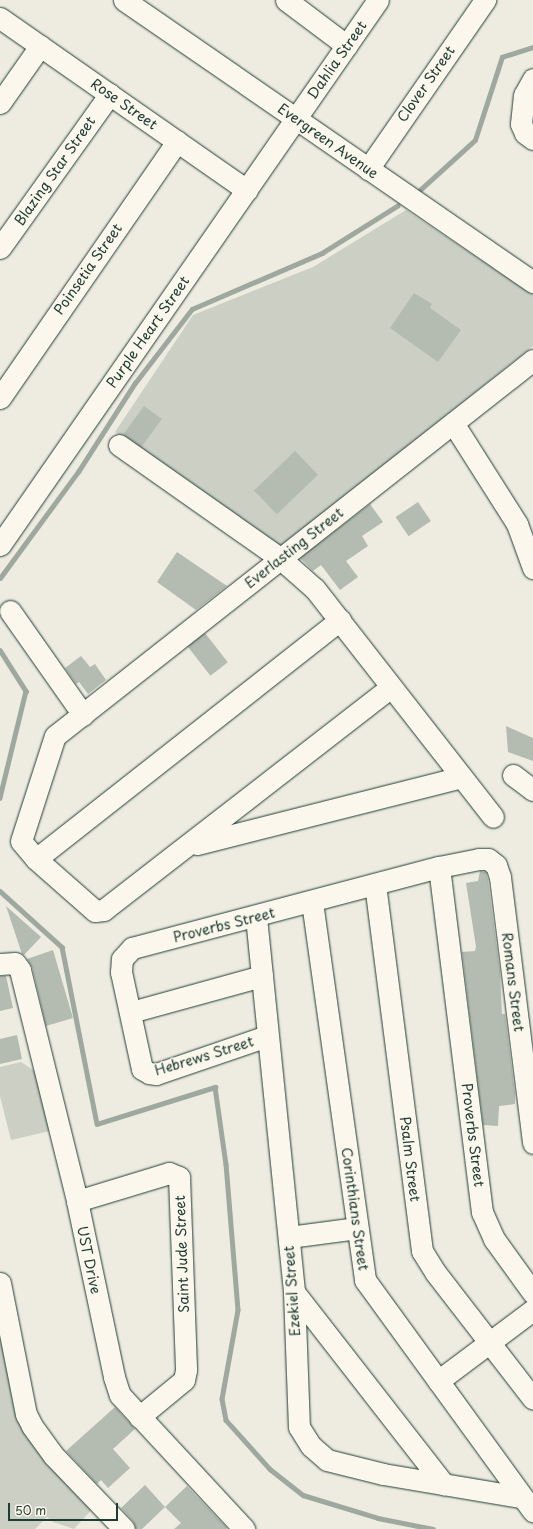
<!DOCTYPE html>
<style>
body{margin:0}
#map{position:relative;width:533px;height:1529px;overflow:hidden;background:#eeece1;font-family:"Playpen Sans",sans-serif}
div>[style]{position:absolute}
.green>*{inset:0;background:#cbcfc4}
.stream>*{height:4.5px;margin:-2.25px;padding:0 2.25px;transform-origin:2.25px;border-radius:2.25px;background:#9fa89f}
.building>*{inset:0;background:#b4bbb0;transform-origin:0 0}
.roads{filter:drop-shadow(0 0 1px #1f3d34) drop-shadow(0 0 1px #1f3d34)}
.minor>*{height:21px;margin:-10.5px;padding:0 10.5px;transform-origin:10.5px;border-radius:10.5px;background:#fbf7ec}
span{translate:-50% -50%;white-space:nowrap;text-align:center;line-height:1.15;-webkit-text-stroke:3px #fbf7ec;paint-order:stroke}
.street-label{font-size:14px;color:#1f3d34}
.scale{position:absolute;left:8px;top:1503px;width:110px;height:18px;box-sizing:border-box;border:2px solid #1f3d34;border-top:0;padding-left:5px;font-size:12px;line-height:14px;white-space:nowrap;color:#1f3d34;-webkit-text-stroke:3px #fbf7ec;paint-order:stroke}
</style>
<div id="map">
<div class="green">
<div style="clip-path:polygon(406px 210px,533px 295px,533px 346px,280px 548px,115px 432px,193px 315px,313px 267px)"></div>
<div style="clip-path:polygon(21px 1062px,41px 1075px,54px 1130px,11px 1140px,0 1096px,0 1067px)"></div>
<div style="clip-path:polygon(0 1302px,20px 1402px,96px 1505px,74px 1529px,53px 1522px,47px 1517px,35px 1529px,0 1529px)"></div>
</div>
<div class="stream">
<div style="left:420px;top:190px;width:74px;rotate:-42.3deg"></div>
<div style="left:475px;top:140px;width:87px;rotate:-72deg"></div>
<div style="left:502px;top:57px;width:33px;rotate:-18deg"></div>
<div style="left:0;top:578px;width:132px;rotate:-53.7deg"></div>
<div style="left:78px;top:472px;width:106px;rotate:-57.4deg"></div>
<div style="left:135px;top:383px;width:93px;rotate:-52.4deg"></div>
<div style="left:192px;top:309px;width:142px;rotate:-23.3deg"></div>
<div style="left:322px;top:253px;width:89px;rotate:-32.1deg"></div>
<div style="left:0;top:650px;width:49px;rotate:57.6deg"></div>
<div style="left:26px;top:691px;width:110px;rotate:103.7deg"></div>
<div style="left:0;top:891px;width:84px;rotate:42.1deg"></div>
<div style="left:62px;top:947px;width:180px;rotate:78.8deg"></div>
<div style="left:97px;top:1124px;width:124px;rotate:-17.4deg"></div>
<div style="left:215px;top:1087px;width:78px;rotate:81.9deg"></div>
<div style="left:226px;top:1164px;width:146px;rotate:85.3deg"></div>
<div style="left:238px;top:1310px;width:90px;rotate:100.2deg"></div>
<div style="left:222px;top:1399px;width:21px;rotate:79deg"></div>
<div style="left:226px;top:1420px;width:66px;rotate:48.1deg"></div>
<div style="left:270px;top:1469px;width:42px;rotate:38.2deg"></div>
<div style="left:303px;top:1495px;width:78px;rotate:17deg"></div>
<div style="left:378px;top:1518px;width:56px;rotate:11.3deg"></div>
</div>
<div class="building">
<div style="clip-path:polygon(414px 293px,432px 304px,430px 308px,461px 330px,438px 362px,390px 328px)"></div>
<div style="left:144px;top:406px;width:22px;height:35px;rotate:36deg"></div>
<div style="left:295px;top:451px;width:33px;height:57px;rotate:46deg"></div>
<div style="left:418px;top:502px;width:23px;height:27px;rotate:56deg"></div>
<div style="clip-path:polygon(370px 504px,383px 522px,362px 536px,368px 546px,346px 561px,358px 577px,340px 590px,321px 565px,313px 571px,300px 558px)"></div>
<div style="clip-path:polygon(177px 552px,227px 586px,196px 610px,157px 582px)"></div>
<div style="left:205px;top:633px;width:37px;height:22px;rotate:52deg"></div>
<div style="clip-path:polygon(81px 656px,90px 667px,95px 664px,106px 680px,88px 694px,79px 682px,76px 684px,65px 668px)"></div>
<div style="clip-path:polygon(506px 726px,533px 738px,533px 761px,508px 752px)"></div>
<div style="clip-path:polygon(480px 871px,486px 872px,488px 880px,500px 972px,502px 1014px,505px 1014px,515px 1093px,515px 1104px,499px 1106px,498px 1126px,483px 1125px,462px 952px,475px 951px,476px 947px,466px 883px,478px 881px)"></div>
<div style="clip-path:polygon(6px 906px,41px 937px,24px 955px,22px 954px)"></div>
<div style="clip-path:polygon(53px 950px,73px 1018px,46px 1026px,32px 967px,27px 959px)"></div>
<div style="clip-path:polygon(0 976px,6px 976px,13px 1008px,0 1011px)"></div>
<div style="clip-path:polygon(17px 1035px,22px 1059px,0 1064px,0 1039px)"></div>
<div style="clip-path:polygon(115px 1407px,135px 1429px,113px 1449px,130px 1468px,108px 1488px,101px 1480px,97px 1484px,66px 1451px)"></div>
<div style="clip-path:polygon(145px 1485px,165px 1507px,142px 1529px,136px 1529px,133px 1521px,121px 1508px)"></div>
<div style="clip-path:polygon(187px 1486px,227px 1528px,226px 1529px,174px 1529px,181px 1523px,165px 1507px)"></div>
</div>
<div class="roads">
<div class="minor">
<div style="left:124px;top:0;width:497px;rotate:34.6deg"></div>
<div style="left:286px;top:0;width:76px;rotate:37deg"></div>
<div style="left:0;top:18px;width:301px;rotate:34.9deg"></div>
<div style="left:533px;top:79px;width:18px;rotate:119deg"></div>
<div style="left:524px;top:95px;width:29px;rotate:96deg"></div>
<div style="left:521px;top:124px;width:10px;rotate:66deg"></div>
<div style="left:525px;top:133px;width:10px;rotate:37deg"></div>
<div style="left:0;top:103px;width:70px;rotate:-54.9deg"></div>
<div style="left:368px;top:169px;width:206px;rotate:-55.3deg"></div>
<div style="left:0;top:248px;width:189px;rotate:-54.5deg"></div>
<div style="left:0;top:398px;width:312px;rotate:-55.4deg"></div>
<div style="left:453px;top:423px;width:120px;rotate:57.6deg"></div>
<div style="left:517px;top:524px;width:47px;rotate:70deg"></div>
<div style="left:119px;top:445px;width:198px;rotate:35.1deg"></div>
<div style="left:281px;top:559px;width:45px;rotate:41.4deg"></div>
<div style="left:315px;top:589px;width:289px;rotate:52deg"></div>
<div style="left:0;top:545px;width:663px;rotate:-55.26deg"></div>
<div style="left:10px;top:611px;width:127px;rotate:54.9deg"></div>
<div style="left:391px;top:687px;width:363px;rotate:142.2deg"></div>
<div style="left:104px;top:910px;width:9px;rotate:174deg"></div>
<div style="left:95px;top:911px;width:79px;rotate:-138.6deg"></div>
<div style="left:36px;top:859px;width:23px;rotate:-130deg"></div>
<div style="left:21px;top:841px;width:110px;rotate:-72.1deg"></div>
<div style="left:55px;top:736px;width:608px;rotate:-38.19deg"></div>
<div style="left:513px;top:775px;width:25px;rotate:37deg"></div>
<div style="left:197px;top:844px;width:273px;rotate:-14.2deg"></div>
<div style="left:36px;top:859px;width:387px;rotate:-38.2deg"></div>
<div style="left:439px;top:867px;width:348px;rotate:82.9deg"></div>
<div style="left:482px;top:1212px;width:30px;rotate:66deg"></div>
<div style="left:494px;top:1239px;width:67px;rotate:54.2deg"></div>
<div style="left:375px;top:884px;width:370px;rotate:82.7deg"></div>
<div style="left:422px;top:1251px;width:25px;rotate:58deg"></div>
<div style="left:435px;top:1272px;width:160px;rotate:52.3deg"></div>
<div style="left:312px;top:902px;width:382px;rotate:82deg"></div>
<div style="left:365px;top:1280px;width:286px;rotate:54deg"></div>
<div style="left:256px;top:917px;width:377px;rotate:84.2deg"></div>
<div style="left:294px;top:1292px;width:135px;rotate:87.9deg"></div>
<div style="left:299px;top:1427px;width:22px;rotate:58deg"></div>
<div style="left:311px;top:1446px;width:21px;rotate:41deg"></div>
<div style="left:327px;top:1460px;width:58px;rotate:14deg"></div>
<div style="left:383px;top:1474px;width:140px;rotate:9.5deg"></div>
<div style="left:0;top:964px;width:15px;rotate:-4deg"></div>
<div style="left:15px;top:963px;width:9px;rotate:54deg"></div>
<div style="left:20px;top:970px;width:238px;rotate:76.1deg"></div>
<div style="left:77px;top:1201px;width:180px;rotate:78.1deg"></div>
<div style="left:114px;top:1377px;width:19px;rotate:72deg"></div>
<div style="left:120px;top:1395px;width:183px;rotate:47.2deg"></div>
<div style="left:131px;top:1012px;width:136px;rotate:-15.4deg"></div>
<div style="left:267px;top:1036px;width:117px;rotate:161.1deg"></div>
<div style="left:156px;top:1074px;width:7px;rotate:-172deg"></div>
<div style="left:149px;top:1073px;width:8px;rotate:-150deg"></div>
<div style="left:142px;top:1069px;width:99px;rotate:-102.2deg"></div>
<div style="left:121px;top:972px;width:13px;rotate:-86deg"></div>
<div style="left:122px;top:959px;width:15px;rotate:-48deg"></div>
<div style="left:132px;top:948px;width:318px;rotate:-14.8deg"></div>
<div style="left:439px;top:867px;width:41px;rotate:-11.3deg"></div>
<div style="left:479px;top:859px;width:9px"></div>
<div style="left:488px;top:859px;width:10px;rotate:37deg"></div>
<div style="left:496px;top:865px;width:13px;rotate:72deg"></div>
<div style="left:500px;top:877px;width:268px;rotate:82.9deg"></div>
<div style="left:77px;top:1201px;width:96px;rotate:-16.9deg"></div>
<div style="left:169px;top:1173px;width:11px;rotate:22deg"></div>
<div style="left:179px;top:1177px;width:193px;rotate:87.9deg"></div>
<div style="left:186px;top:1370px;width:10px;rotate:101deg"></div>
<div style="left:184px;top:1380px;width:58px;rotate:140.6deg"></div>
<div style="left:289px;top:1237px;width:69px;rotate:-7.5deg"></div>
<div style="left:0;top:1283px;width:134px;rotate:78.8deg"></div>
<div style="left:26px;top:1414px;width:13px;rotate:63deg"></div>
<div style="left:32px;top:1426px;width:37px;rotate:54deg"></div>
<div style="left:54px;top:1456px;width:101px;rotate:46.2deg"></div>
<div style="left:294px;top:1292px;width:244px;rotate:52.1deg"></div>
<div style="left:438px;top:1381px;width:119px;rotate:-36.8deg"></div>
</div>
</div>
<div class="street-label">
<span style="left:337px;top:60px;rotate:-55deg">Dahlia Street</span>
<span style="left:426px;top:84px;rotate:-55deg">Clover Street</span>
<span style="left:124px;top:104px;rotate:35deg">Rose Street</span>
<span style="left:328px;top:141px;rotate:35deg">Evergreen Avenue</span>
<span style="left:55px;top:171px;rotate:-55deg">Blazing Star Street</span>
<span style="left:88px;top:269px;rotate:-55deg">Poinsetia Street</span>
<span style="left:148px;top:332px;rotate:-55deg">Purple Heart Street</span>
<span style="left:294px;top:548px;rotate:-38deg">Everlasting Street</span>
<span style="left:224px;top:925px;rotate:-14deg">Proverbs Street</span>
<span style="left:513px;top:982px;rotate:83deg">Romans Street</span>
<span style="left:204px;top:1056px;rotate:-17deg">Hebrews Street</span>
<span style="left:473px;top:1135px;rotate:83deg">Proverbs Street</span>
<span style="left:410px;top:1159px;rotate:83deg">Psalm Street</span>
<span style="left:355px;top:1209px;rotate:82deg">Corinthians Street</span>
<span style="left:182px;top:1254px;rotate:-92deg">Saint Jude Street</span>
<span style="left:89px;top:1260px;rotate:78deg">UST Drive</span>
<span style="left:292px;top:1291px;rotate:-94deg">Ezekiel Street</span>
</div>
<div class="scale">50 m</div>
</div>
